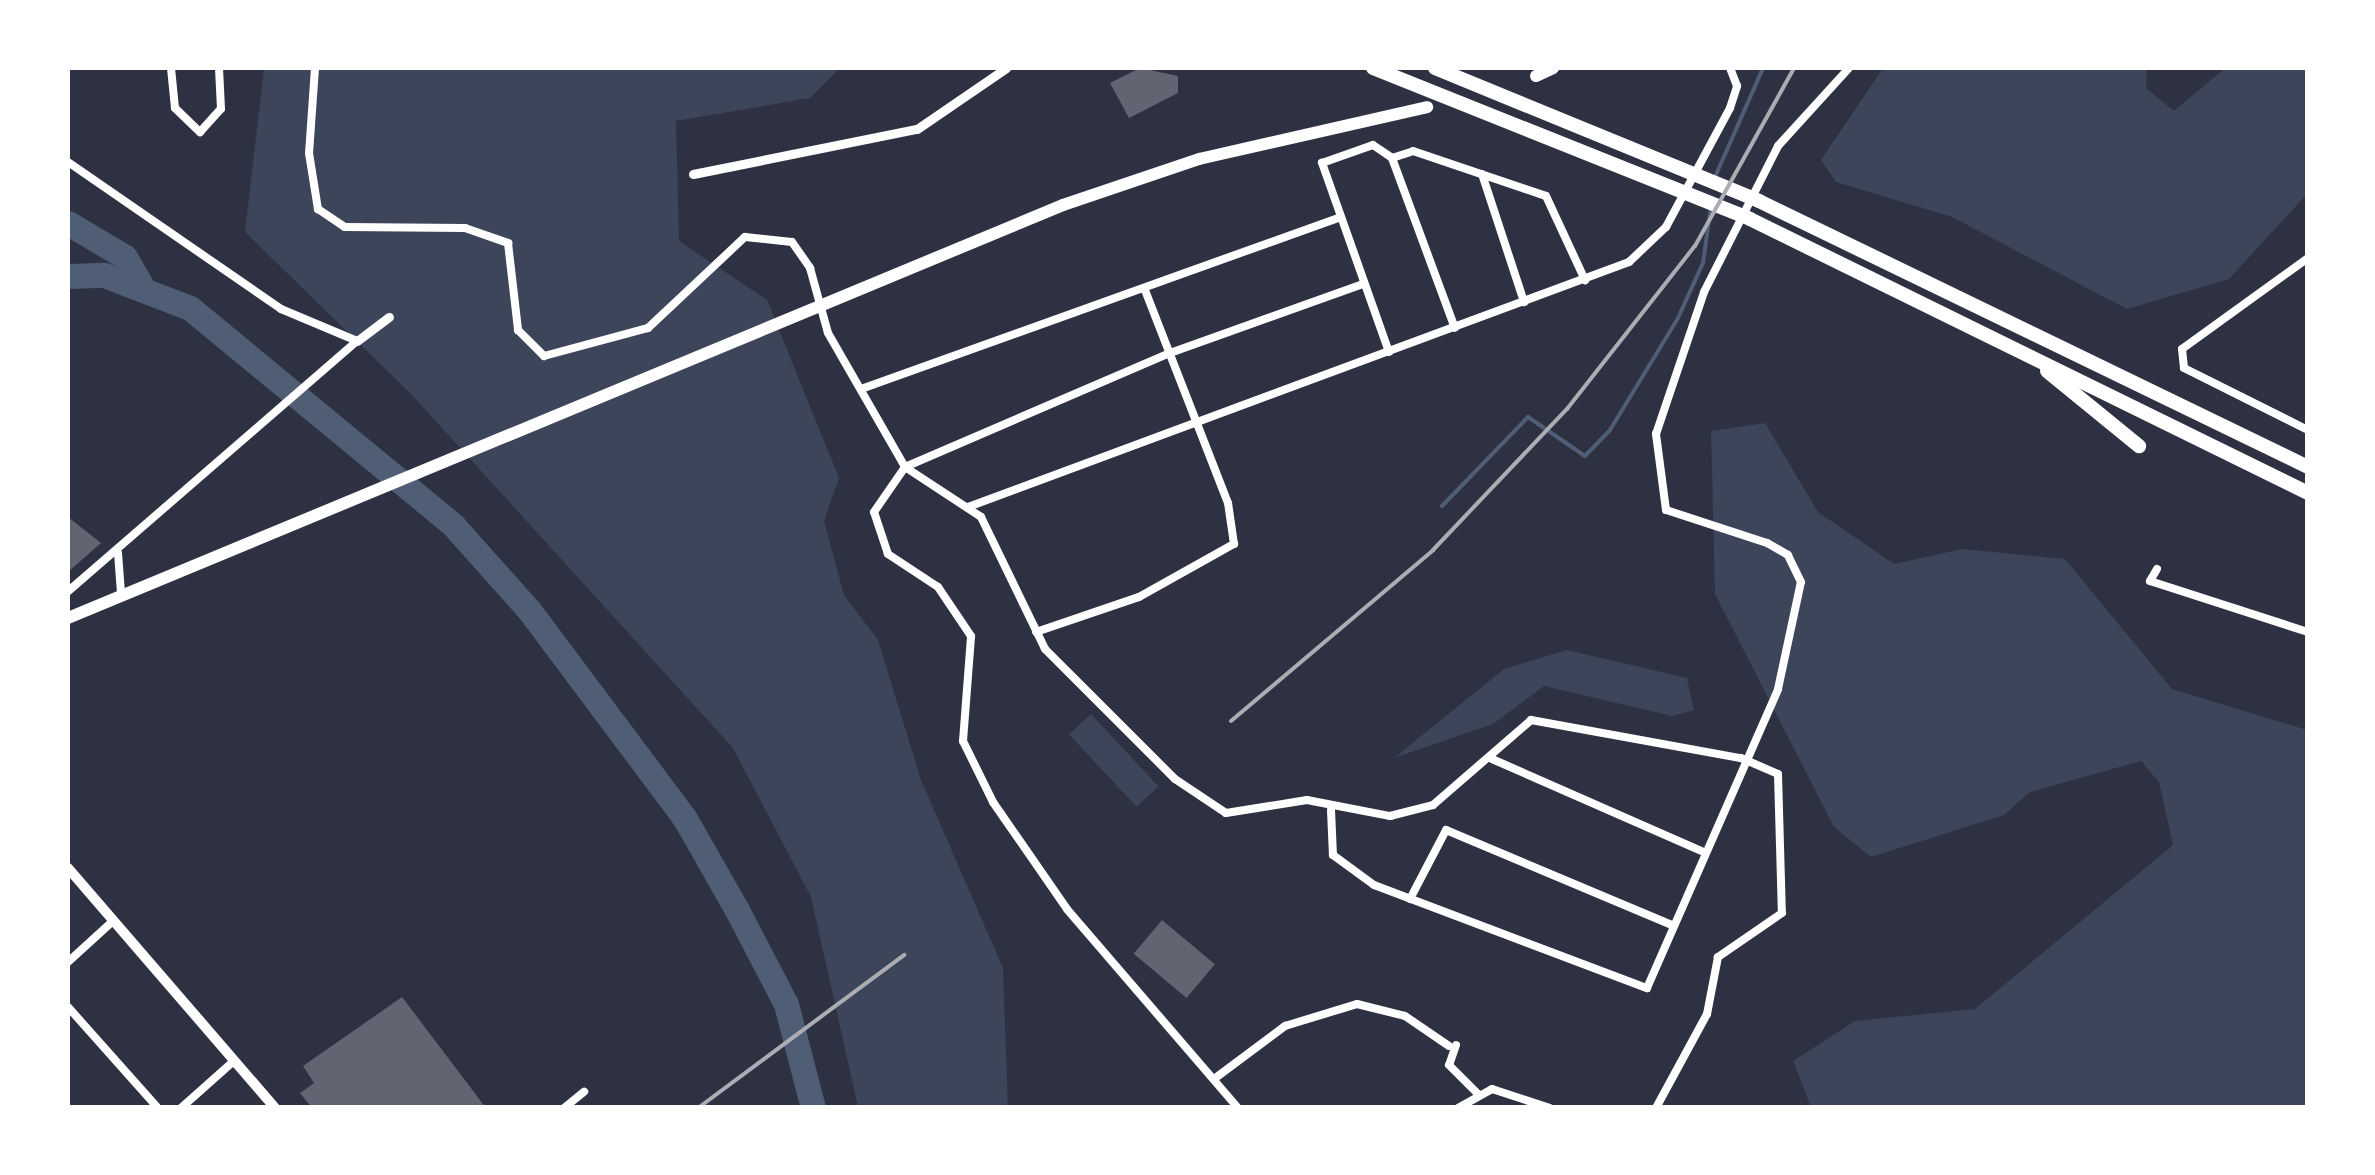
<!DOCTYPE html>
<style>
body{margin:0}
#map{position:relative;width:2375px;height:1175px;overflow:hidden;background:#2d3142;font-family:Mulish,sans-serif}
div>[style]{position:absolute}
.green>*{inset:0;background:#3c4559;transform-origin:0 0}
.stream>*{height:4px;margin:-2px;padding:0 2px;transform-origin:2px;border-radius:2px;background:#4f5d75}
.river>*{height:25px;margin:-12.5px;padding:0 12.5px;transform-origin:12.5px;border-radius:12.5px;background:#4f5d75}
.building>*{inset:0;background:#626471;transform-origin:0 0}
.minor>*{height:8px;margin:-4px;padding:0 4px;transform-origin:4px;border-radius:4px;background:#fff}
.tertiary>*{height:9px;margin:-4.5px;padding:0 4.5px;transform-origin:4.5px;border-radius:4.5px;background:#fff}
.secondary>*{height:10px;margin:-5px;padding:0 5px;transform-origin:5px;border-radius:5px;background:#fff}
.trunk>*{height:12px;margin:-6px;padding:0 6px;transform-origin:6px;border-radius:6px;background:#fff}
.motorway>*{height:14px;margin:-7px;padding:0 7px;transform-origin:7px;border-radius:7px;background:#fff}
.rail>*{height:4px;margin:-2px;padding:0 2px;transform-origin:2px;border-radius:2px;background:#abadb3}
span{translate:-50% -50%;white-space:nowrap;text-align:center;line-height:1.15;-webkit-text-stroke:10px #fff;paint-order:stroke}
.frame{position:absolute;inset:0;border:70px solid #fff;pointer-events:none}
</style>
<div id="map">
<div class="green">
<div style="clip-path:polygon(264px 68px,840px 68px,810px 98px,676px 121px,679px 241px,767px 300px,839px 478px,824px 521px,844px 595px,878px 640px,921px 780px,1003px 968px,1008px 1107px,858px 1107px,811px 897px,733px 748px,412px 395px,245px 232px)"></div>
<div style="clip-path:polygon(1883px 68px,2147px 68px,2146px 88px,2174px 111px,2225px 68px,2307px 68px,2307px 194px,2229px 279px,2127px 309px,1952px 217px,1836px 182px,1821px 160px)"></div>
<div style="clip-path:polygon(1765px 423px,1818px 512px,1894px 564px,1962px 549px,2065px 559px,2172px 689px,2307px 730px,2307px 1107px,1811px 1107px,1793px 1061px,1855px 1021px,1975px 1009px,2173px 845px,2159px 782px,2141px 761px,2030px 792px,2004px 815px,1871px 857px,1834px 827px,1715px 594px,1711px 431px)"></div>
<div style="clip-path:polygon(1567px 650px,1687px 678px,1694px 710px,1672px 716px,1544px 686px,1493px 724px,1394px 758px,1504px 669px)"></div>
<div style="left:1091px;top:714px;width:99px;height:30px;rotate:47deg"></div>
</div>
<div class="stream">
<div style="left:1715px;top:177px;width:119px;rotate:-66.2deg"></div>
<div style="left:1442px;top:506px;width:124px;rotate:-46deg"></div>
<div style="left:1528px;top:417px;width:69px;rotate:34.4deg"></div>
<div style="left:1585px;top:456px;width:36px;rotate:-46deg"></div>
<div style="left:1610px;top:430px;width:131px;rotate:-58.7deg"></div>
<div style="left:1678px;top:318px;width:60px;rotate:-65.6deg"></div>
<div style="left:1703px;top:263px;width:58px;rotate:-82deg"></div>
</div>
<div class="river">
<div style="left:68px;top:223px;width:66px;rotate:30.8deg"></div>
<div style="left:125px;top:257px;width:32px;rotate:60deg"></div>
<div style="left:68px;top:276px;width:36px;rotate:-2deg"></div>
<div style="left:104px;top:275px;width:92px;rotate:21deg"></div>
<div style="left:190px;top:308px;width:341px;rotate:39.5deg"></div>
<div style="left:453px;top:525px;width:114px;rotate:48.2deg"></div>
<div style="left:529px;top:610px;width:259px;rotate:53.2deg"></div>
<div style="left:684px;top:817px;width:107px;rotate:60.3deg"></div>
<div style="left:737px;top:910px;width:106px;rotate:62.5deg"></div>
<div style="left:786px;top:1004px;width:107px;rotate:75.4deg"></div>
</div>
<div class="building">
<div style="clip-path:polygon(1140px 68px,1178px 76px,1178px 93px,1129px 118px,1110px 83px)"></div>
<div style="clip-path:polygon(68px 517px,101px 543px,68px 572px)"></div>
<div style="left:1162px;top:920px;width:69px;height:44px;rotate:40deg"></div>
<div style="clip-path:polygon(402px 997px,486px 1108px,312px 1108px,300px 1093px,314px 1083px,303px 1066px)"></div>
</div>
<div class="minor">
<div style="left:171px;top:68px;width:40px;rotate:84.3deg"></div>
<div style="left:175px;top:108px;width:35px;rotate:44deg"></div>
<div style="left:200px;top:132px;width:31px;rotate:-48deg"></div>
<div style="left:221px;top:109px;width:41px;rotate:-92.8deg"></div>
<div style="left:315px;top:68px;width:85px;rotate:94deg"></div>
<div style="left:309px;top:153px;width:57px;rotate:80.9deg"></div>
<div style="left:318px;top:209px;width:32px;rotate:34deg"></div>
<div style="left:345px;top:227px;width:120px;rotate:0.5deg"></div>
<div style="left:465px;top:228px;width:46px;rotate:19.2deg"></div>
<div style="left:508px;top:243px;width:88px;rotate:83.4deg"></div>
<div style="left:518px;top:330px;width:37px;rotate:45deg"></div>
<div style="left:544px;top:356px;width:108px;rotate:-15.1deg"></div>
<div style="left:648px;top:328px;width:133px;rotate:-43.2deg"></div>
<div style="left:745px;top:237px;width:47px;rotate:6.1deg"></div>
<div style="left:792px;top:242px;width:32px;rotate:55deg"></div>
<div style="left:810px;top:268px;width:67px;rotate:74.5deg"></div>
<div style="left:828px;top:333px;width:155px;rotate:60.1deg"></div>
<div style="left:905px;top:467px;width:91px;rotate:33.3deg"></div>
<div style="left:981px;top:517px;width:147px;rotate:64.1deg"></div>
<div style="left:1045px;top:649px;width:184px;rotate:45deg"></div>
<div style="left:1175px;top:779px;width:61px;rotate:33.7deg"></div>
<div style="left:1226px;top:813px;width:82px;rotate:-9.1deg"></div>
<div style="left:1307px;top:800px;width:85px;rotate:10.9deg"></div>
<div style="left:1390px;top:816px;width:44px;rotate:-14.3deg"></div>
<div style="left:1433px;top:805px;width:130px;rotate:-40.9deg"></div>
<div style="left:1531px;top:720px;width:213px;rotate:10.3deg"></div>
<div style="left:1741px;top:758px;width:40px;rotate:23.4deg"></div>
<div style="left:1778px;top:774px;width:139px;rotate:88.4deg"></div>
<div style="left:1782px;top:913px;width:78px;rotate:145.5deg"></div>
<div style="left:1718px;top:957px;width:58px;rotate:100.9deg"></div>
<div style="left:1707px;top:1014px;width:107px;rotate:118.5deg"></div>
<div style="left:1392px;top:158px;width:181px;rotate:69.7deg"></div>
<div style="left:68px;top:162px;width:259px;rotate:34.6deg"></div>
<div style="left:281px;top:309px;width:82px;rotate:22.8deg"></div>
<div style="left:357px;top:341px;width:382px;rotate:139.1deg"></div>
<div style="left:1482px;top:174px;width:135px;rotate:71.8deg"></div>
<div style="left:2308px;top:258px;width:155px;rotate:144.2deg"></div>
<div style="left:2182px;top:349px;width:19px;rotate:84deg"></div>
<div style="left:2184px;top:368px;width:139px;rotate:26.6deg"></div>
<div style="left:1389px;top:352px;width:201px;rotate:-109.5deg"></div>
<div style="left:1322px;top:163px;width:54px;rotate:-19.4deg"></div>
<div style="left:1373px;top:145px;width:23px;rotate:34deg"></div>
<div style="left:1392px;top:158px;width:22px;rotate:-18deg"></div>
<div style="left:1413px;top:151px;width:140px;rotate:18.7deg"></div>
<div style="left:1546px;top:196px;width:93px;rotate:65.1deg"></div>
<div style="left:861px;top:389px;width:507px;rotate:-19.72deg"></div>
<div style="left:968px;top:507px;width:705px;rotate:-20.34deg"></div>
<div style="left:1629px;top:262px;width:51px;rotate:-43.4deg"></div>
<div style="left:1666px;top:227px;width:135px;rotate:-61.7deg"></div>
<div style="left:1730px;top:108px;width:23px;rotate:-72deg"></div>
<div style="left:1737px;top:86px;width:19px;rotate:-111deg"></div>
<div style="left:118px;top:553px;width:40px;rotate:85.7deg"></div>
<div style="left:2157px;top:569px;width:14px;rotate:120deg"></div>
<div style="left:2150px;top:581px;width:166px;rotate:17.9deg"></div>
<div style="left:1036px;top:632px;width:109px;rotate:-18.8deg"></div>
<div style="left:1139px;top:597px;width:109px;rotate:-29.2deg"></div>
<div style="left:1234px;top:544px;width:41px;rotate:-98.3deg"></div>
<div style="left:1228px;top:503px;width:229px;rotate:-111.3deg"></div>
<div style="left:1492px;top:759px;width:229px;rotate:23.7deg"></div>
<div style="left:1331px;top:810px;width:45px;rotate:87.5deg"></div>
<div style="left:1333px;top:855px;width:51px;rotate:36.2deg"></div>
<div style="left:1374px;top:885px;width:292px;rotate:20.7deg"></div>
<div style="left:1647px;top:988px;width:326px;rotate:-66.3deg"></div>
<div style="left:1778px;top:689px;width:109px;rotate:-77.9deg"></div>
<div style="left:1801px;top:582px;width:30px;rotate:-116deg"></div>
<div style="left:1788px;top:555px;width:24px;rotate:-150deg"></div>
<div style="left:1767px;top:543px;width:106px;rotate:-161.9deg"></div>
<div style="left:1666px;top:510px;width:77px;rotate:-97.5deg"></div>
<div style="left:1656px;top:434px;width:150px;rotate:-71.3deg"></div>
<div style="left:1704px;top:292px;width:164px;rotate:-63.1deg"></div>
<div style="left:1778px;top:146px;width:105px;rotate:-47.7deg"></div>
<div style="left:1410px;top:899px;width:78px;rotate:-62.4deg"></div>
<div style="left:1446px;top:830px;width:245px;rotate:22.8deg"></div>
<div style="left:68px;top:962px;width:62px;rotate:-42.4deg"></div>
<div style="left:68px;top:1007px;width:135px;rotate:48.3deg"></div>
<div style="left:1456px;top:1045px;width:21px;rotate:109deg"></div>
<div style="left:1449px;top:1065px;width:40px;rotate:45deg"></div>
<div style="left:1214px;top:1079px;width:89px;rotate:-36.7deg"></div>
<div style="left:1285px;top:1026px;width:75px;rotate:-17deg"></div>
<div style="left:1357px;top:1004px;width:49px;rotate:14deg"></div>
<div style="left:1405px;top:1016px;width:53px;rotate:34.3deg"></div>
<div style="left:181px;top:1108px;width:71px;rotate:-41.6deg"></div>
<div style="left:564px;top:1108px;width:26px;rotate:-39deg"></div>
<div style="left:1238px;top:1108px;width:262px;rotate:-130.7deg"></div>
<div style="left:1067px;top:909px;width:130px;rotate:-124.7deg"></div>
<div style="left:993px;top:802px;width:68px;rotate:-116.2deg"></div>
<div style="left:963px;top:741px;width:105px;rotate:-85.6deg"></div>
<div style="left:971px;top:636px;width:59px;rotate:-124deg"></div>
<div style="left:938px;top:587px;width:60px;rotate:-146.6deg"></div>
<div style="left:888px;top:554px;width:44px;rotate:-108.4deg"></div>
<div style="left:874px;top:512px;width:55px;rotate:-55.4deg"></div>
<div style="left:905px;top:467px;width:288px;rotate:-23.3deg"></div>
<div style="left:1170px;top:353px;width:205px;rotate:-19.7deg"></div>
<div style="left:1458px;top:1108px;width:39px;rotate:-29deg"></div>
<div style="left:1492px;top:1089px;width:61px;rotate:18.1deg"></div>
</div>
<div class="tertiary">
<div style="left:693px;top:174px;width:228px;rotate:-11.4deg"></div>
<div style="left:917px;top:129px;width:108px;rotate:-34.4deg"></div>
<div style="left:357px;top:341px;width:40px;rotate:-37deg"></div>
</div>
<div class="secondary">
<div style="left:68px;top:868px;width:317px;rotate:49.2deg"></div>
</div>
<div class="trunk">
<div style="left:1536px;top:76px;width:19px;rotate:-25deg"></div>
<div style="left:68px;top:618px;width:1077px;rotate:-22.54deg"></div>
<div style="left:1063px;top:205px;width:144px;rotate:-18.7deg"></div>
<div style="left:1199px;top:159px;width:234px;rotate:-12.8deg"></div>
</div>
<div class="motorway">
<div style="left:1373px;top:68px;width:406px;rotate:21.8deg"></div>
<div style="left:1750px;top:219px;width:622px;rotate:26.15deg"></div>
<div style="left:1435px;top:68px;width:350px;rotate:22.3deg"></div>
<div style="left:1759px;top:201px;width:610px;rotate:25.85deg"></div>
<div style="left:2047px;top:371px;width:119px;rotate:39.2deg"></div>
</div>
<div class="rail">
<div style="left:1231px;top:721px;width:265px;rotate:-40.2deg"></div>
<div style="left:1433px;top:550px;width:195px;rotate:-46.5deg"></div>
<div style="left:1567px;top:409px;width:207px;rotate:-51.9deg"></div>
<div style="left:1695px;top:246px;width:204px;rotate:-60.9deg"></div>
<div style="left:698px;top:1108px;width:257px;rotate:-36.6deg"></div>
</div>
<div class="frame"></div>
</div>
